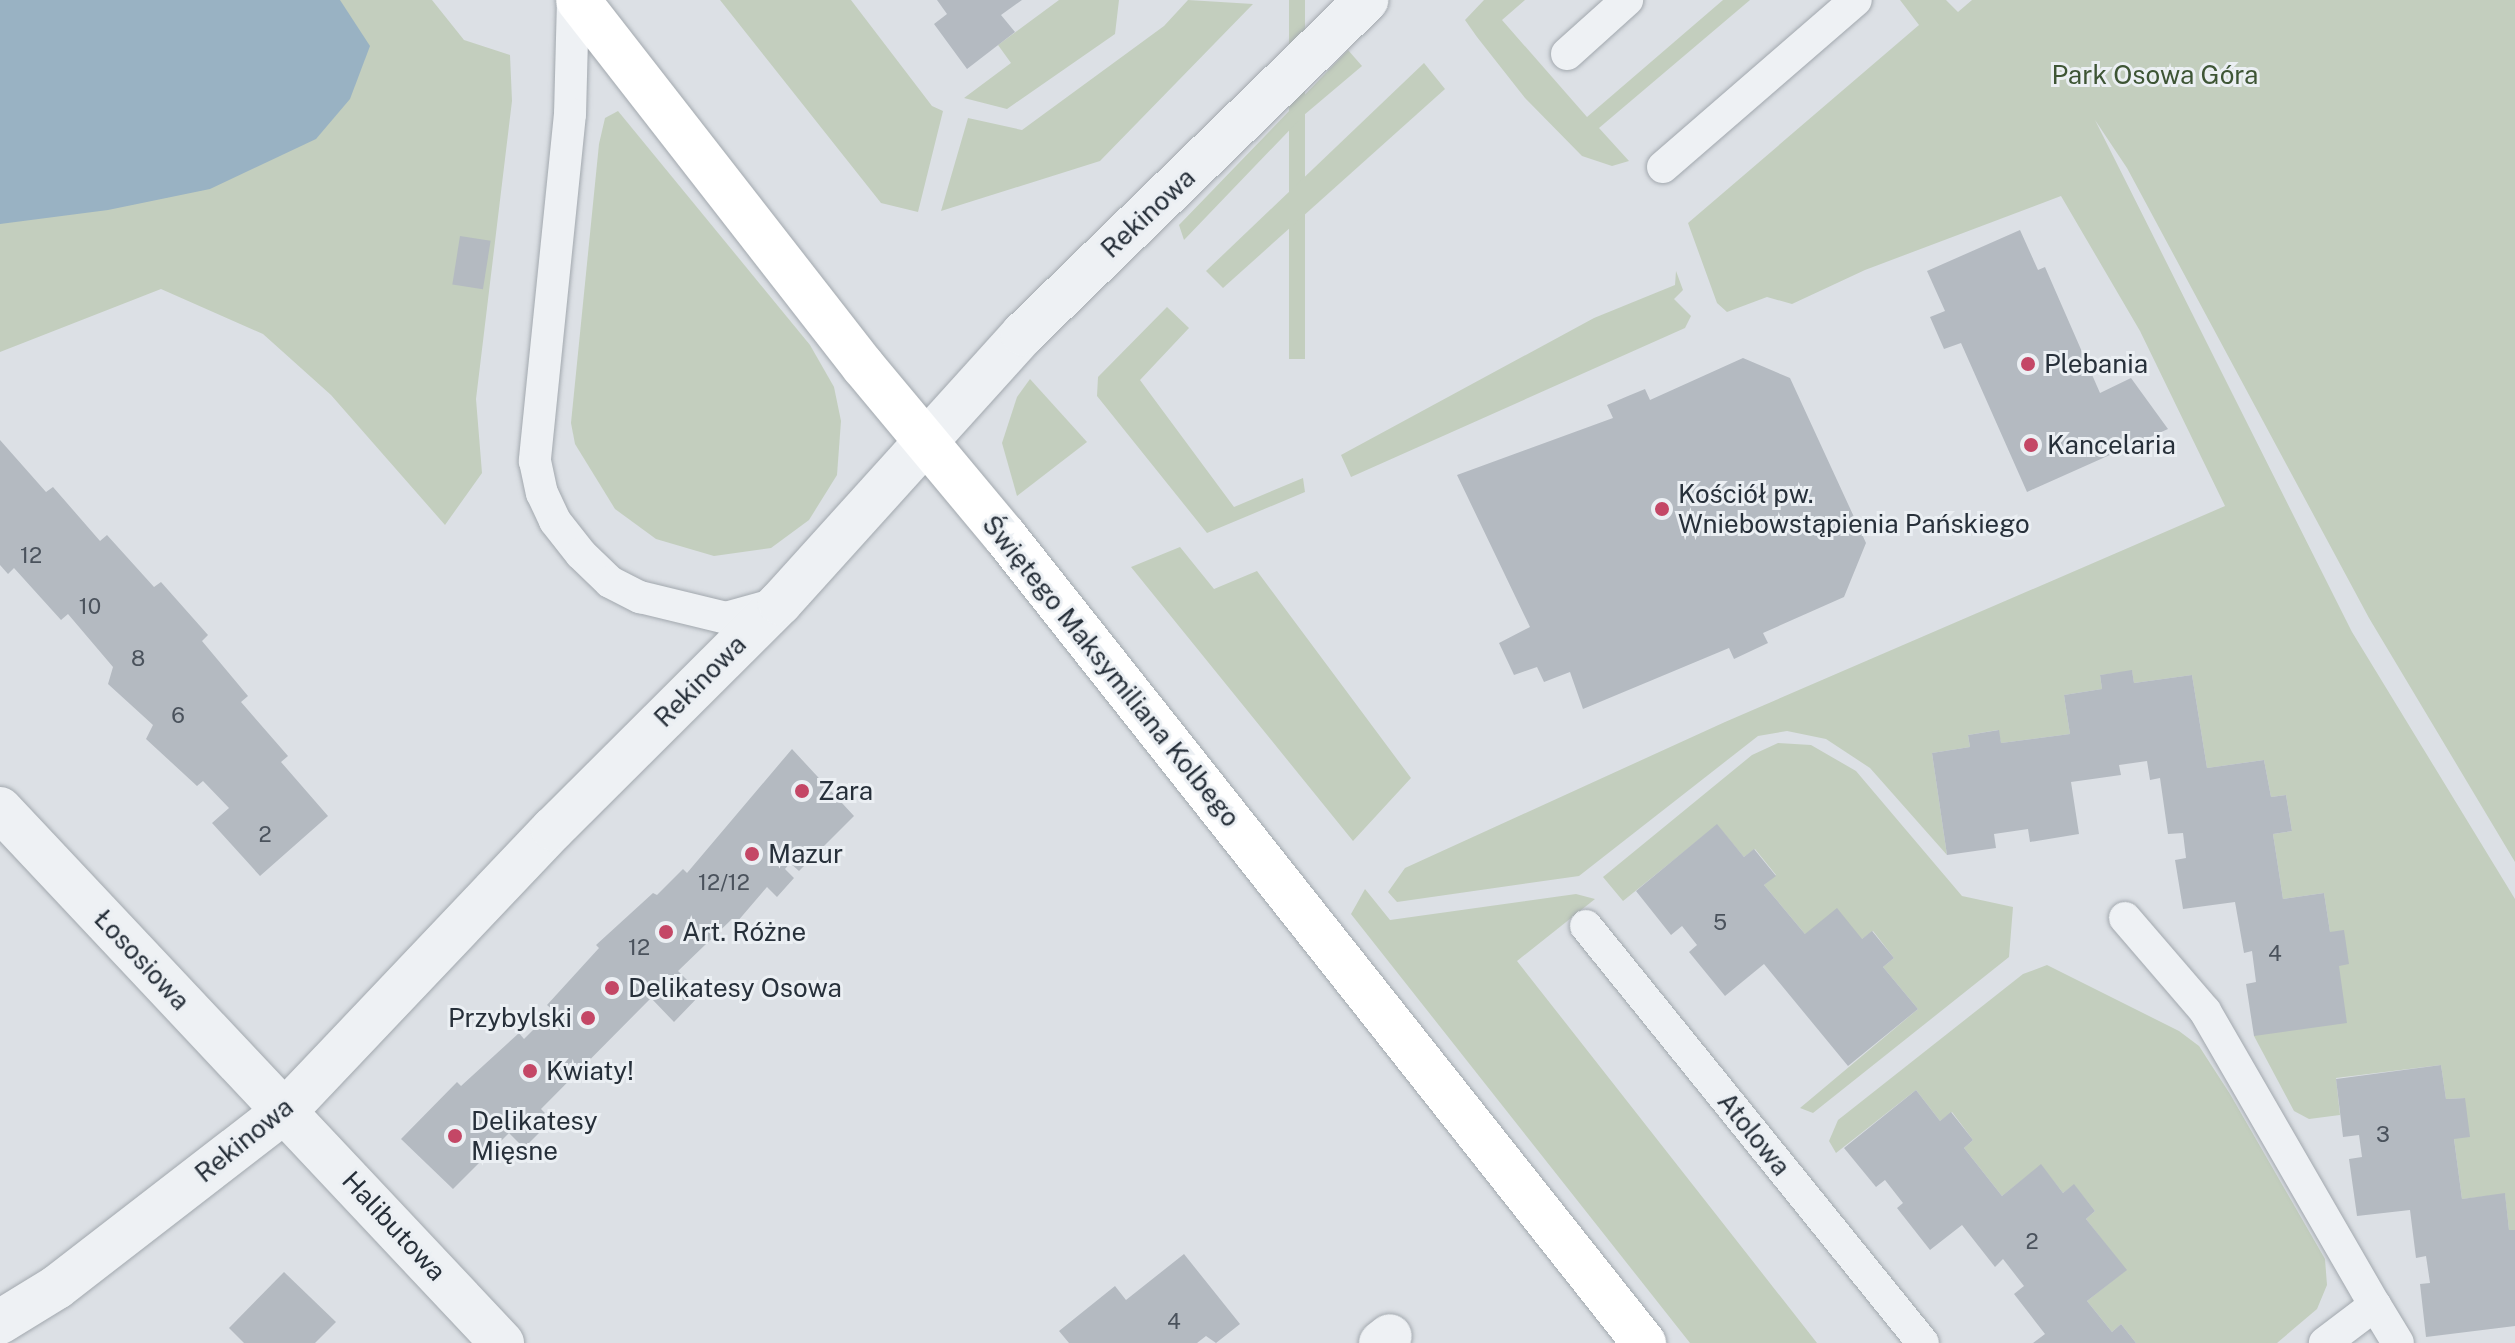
<!DOCTYPE html>
<meta charset="utf-8">
<style>
body{margin:0}
#map{position:relative;width:2515px;height:1343px;overflow:hidden;background:#dce0e5;font-family:"Public Sans",sans-serif}
div>[style]{position:absolute}
.green>*{inset:0;background:#c3cebe;transform-origin:0 0}
.water>*{inset:0;background:#99b2c3}
.building>*{inset:0;background:#b4bac1;transform-origin:0 0}
.roads{filter:drop-shadow(0 0 2px #a2a8ae) drop-shadow(0 0 2px #a2a8ae)}
.lane>*{height:32px;margin:-16px;padding:0 16px;transform-origin:16px;border-radius:16px;background:#eef1f4}
.street>*{height:44px;margin:-22px;padding:0 22px;transform-origin:22px;border-radius:22px;background:#eef1f4}
.secondary>*{height:44px;margin:-22px;padding:0 22px;transform-origin:22px;border-radius:22px;background:#fff}
.dots>*{width:22px;height:22px;translate:-50% -50%;box-sizing:border-box;border:4px solid #ebeff3;border-radius:50%}
span{translate:-50% -50%;white-space:nowrap;text-align:center;line-height:1.15;-webkit-text-stroke:6px #ebeff3;paint-order:stroke}
.number-label{font-size:22px;color:#4a525c}
.number-label span{-webkit-text-stroke-width:0}
.park-label{font-size:26px;color:#3e5535}
.street-label{font-size:26px;color:#27303a}
.poi-label{font-size:26px;color:#27303a}
.left{translate:0 -50%;text-align:left}
.right{translate:-100% -50%;text-align:right}
</style>
<div id="map">
<div class="green">
<div style="clip-path:polygon(0 0,432px 0,464px 40px,510px 55px,512px 101px,476px 399px,482px 473px,445px 525px,331px 395px,263px 334px,161px 289px,0 352px)"></div>
<div style="clip-path:polygon(720px 0,851px 0,932px 106px,943px 111px,918px 212px,881px 203px)"></div>
<div style="clip-path:polygon(1059px 0,1119px 0,1115px 34px,1007px 109px,964px 98px,1011px 63px,998px 45px)"></div>
<div style="clip-path:polygon(1188px 0,1253px 4px,1100px 161px,941px 211px,968px 118px,1022px 130px,1164px 26px)"></div>
<div style="left:1289px;top:0;width:16px;height:359px"></div>
<div style="clip-path:polygon(1484px 0,1525px 0,1502px 20px,1587px 117px,1723px 0,1750px 0,1599px 128px,1629px 161px,1612px 166px,1582px 156px,1525px 98px,1477px 37px,1465px 20px)"></div>
<div style="clip-path:polygon(1900px 0,1946px 0,1958px 12px,1972px 0,2515px 0,2515px 862px,2369px 618px,2127px 168px,2095px 120px,2352px 632px,2515px 899px,2515px 1230px,2509px 1230px,2505px 1194px,2462px 1199px,2454px 1139px,2465px 1098px,2446px 1099px,2441px 1065px,2336px 1078px,2340px 1115px,2309px 1119px,2294px 1111px,2254px 1036px,2330px 932px,2324px 893px,2283px 899px,2273px 834px,2292px 831px,2286px 795px,2271px 797px,2264px 760px,2207px 768px,2192px 675px,2134px 683px,2132px 671px,2100px 675px,2102px 689px,2064px 695px,2070px 734px,2001px 743px,1998px 730px,1968px 735px,1970px 747px,1932px 753px,1947px 855px,1870px 768px,1826px 739px,1787px 731px,1758px 736px,1579px 876px,1397px 902px,1388px 892px,1405px 868px,1725px 722px,2225px 506px,2140px 331px,2061px 196px,1865px 270px,1792px 304px,1767px 297px,1727px 312px,1717px 303px,1688px 223px,1919px 25px)"></div>
<div style="clip-path:polygon(1348px 50px,1362px 66px,1304px 115px,1184px 240px,1179px 225px)"></div>
<div style="clip-path:polygon(1424px 63px,1445px 89px,1223px 288px,1206px 271px)"></div>
<div style="clip-path:polygon(618px 111px,810px 345px,834px 387px,841px 421px,837px 475px,809px 520px,771px 548px,714px 556px,656px 539px,615px 509px,575px 444px,571px 423px,599px 144px,605px 118px)"></div>
<div style="clip-path:polygon(1676px 271px,1683px 290px,1674px 299px,1691px 316px,1685px 328px,1351px 477px,1341px 455px,1594px 318px,1675px 285px)"></div>
<div style="clip-path:polygon(1167px 307px,1189px 328px,1140px 380px,1234px 507px,1303px 478px,1305px 492px,1207px 533px,1097px 396px,1098px 377px)"></div>
<div style="clip-path:polygon(1030px 379px,1087px 442px,1017px 496px,1002px 443px,1017px 397px)"></div>
<div style="clip-path:polygon(1180px 547px,1214px 589px,1257px 571px,1411px 778px,1353px 841px,1131px 567px)"></div>
<div style="clip-path:polygon(1778px 743px,1811px 745px,1856px 771px,1962px 896px,2013px 907px,2009px 957px,1813px 1113px,1800px 1108px,1918px 1009px,1883px 967px,1894px 958px,1873px 931px,1862px 939px,1805px 934px,1764px 885px,1776px 875px,1755px 849px,1744px 857px,1717px 825px,1623px 901px,1603px 877px,1752px 755px)"></div>
<div style="clip-path:polygon(1365px 889px,1390px 920px,1576px 894px,1595px 899px,1517px 961px,1817px 1343px,1690px 1343px,1351px 914px)"></div>
<div style="clip-path:polygon(2047px 965px,2179px 1031px,2199px 1046px,2230px 1094px,2325px 1259px,2327px 1285px,2317px 1309px,2277px 1343px,2136px 1343px,2121px 1324px,2112px 1332px,2087px 1301px,2126px 1270px,2086px 1219px,2095px 1211px,2074px 1185px,2063px 1193px,2041px 1165px,2002px 1196px,1964px 1148px,1973px 1140px,1952px 1112px,1940px 1121px,1916px 1090px,1836px 1153px,1829px 1141px,1838px 1120px,2023px 974px)"></div>
</div>
<div class="water">
<div style="clip-path:polygon(0 0,340px 0,370px 46px,350px 99px,316px 139px,210px 189px,108px 210px,0 224px)"></div>
</div>
<div class="building">
<div style="clip-path:polygon(937px 0,1022px 0,1001px 15px,1015px 32px,967px 69px,934px 24px,947px 14px)"></div>
<div style="clip-path:polygon(2020px 230px,2038px 270px,2045px 267px,2100px 393px,2131px 378px,2168px 429px,2027px 492px,1961px 343px,1944px 349px,1930px 317px,1945px 311px,1927px 271px)"></div>
<div style="left:460px;top:236px;width:31px;height:49px;rotate:9deg"></div>
<div style="clip-path:polygon(1743px 358px,1790px 378px,1866px 543px,1844px 597px,1763px 633px,1768px 643px,1734px 659px,1729px 648px,1583px 709px,1570px 672px,1544px 682px,1537px 667px,1514px 675px,1499px 643px,1530px 627px,1457px 475px,1613px 418px,1607px 405px,1628px 396px,1645px 389px,1650px 400px)"></div>
<div style="clip-path:polygon(0 440px,46px 492px,53px 487px,100px 541px,107px 535px,154px 587px,161px 582px,208px 635px,202px 641px,248px 696px,241px 702px,288px 756px,281px 762px,328px 816px,260px 876px,212px 823px,229px 808px,203px 781px,197px 786px,146px 739px,153px 725px,108px 684px,113px 667px,68px 614px,61px 620px,14px 568px,8px 574px,0 565px)"></div>
<div style="clip-path:polygon(2132px 670px,2134px 683px,2192px 675px,2207px 768px,2264px 760px,2271px 797px,2286px 795px,2292px 831px,2273px 834px,2283px 899px,2324px 893px,2330px 932px,2344px 930px,2349px 964px,2339px 966px,2347px 1023px,2254px 1036px,2246px 984px,2256px 982px,2252px 951px,2244px 953px,2235px 902px,2183px 909px,2175px 860px,2186px 858px,2183px 833px,2168px 834px,2160px 778px,2150px 780px,2147px 761px,2119px 765px,2121px 775px,2071px 782px,2079px 834px,2030px 842px,2028px 829px,1994px 834px,1996px 848px,1947px 855px,1932px 753px,1970px 747px,1968px 735px,1999px 730px,2001px 743px,2070px 734px,2064px 695px,2102px 689px,2100px 675px)"></div>
<div style="clip-path:polygon(792px 749px,854px 816px,799px 871px,790px 863px,785px 869px,794px 878px,777px 897px,767px 887px,737px 922px,732px 919px,678px 971px,701px 994px,674px 1022px,651px 998px,541px 1109px,552px 1120px,524px 1148px,509px 1133px,453px 1189px,401px 1139px,457px 1082px,461px 1086px,519px 1033px,524px 1039px,553px 1010px,547px 1005px,599px 948px,596px 945px,653px 893px,657px 895px,683px 869px,687px 873px)"></div>
<div style="clip-path:polygon(1717px 824px,1744px 857px,1754px 849px,1776px 876px,1764px 885px,1805px 934px,1837px 908px,1862px 939px,1872px 931px,1894px 958px,1883px 967px,1918px 1009px,1848px 1066px,1764px 964px,1725px 996px,1689px 952px,1697px 945px,1682px 926px,1671px 935px,1636px 891px)"></div>
<div style="clip-path:polygon(2441px 1065px,2446px 1099px,2465px 1098px,2470px 1137px,2454px 1139px,2462px 1199px,2505px 1193px,2509px 1230px,2515px 1230px,2515px 1326px,2426px 1337px,2420px 1284px,2430px 1283px,2426px 1256px,2416px 1258px,2410px 1210px,2357px 1216px,2349px 1159px,2362px 1157px,2359px 1135px,2343px 1137px,2336px 1079px)"></div>
<div style="clip-path:polygon(1916px 1090px,1940px 1121px,1951px 1112px,1973px 1140px,1964px 1148px,2002px 1196px,2041px 1164px,2063px 1193px,2074px 1184px,2095px 1211px,2086px 1219px,2127px 1270px,2087px 1301px,2112px 1332px,2121px 1324px,2136px 1343px,2033px 1343px,2045px 1334px,2014px 1294px,2024px 1286px,2003px 1259px,1995px 1267px,1962px 1225px,1930px 1250px,1897px 1208px,1903px 1203px,1885px 1180px,1876px 1187px,1844px 1148px)"></div>
<div style="clip-path:polygon(1184px 1254px,1240px 1324px,1216px 1343px,1206px 1336px,1197px 1343px,1069px 1343px,1059px 1331px,1115px 1286px,1126px 1300px)"></div>
<div style="clip-path:polygon(284px 1272px,336px 1322px,315px 1343px,244px 1343px,229px 1328px)"></div>
</div>
<div class="roads">
<div class="lane">
<div style="left:573px;top:0;width:114px;rotate:91.5deg"></div>
<div style="left:570px;top:114px;width:349px;rotate:95.8deg"></div>
<div style="left:535px;top:461px;width:33px;rotate:78deg"></div>
<div style="left:542px;top:493px;width:31px;rotate:65deg"></div>
<div style="left:555px;top:521px;width:42px;rotate:51.8deg"></div>
<div style="left:581px;top:554px;width:40px;rotate:44deg"></div>
<div style="left:610px;top:582px;width:34px;rotate:27deg"></div>
<div style="left:640px;top:597px;width:89px;rotate:13.7deg"></div>
<div style="left:726px;top:618px;width:56px;rotate:-15.5deg"></div>
<div style="left:1567px;top:54px;width:81px;rotate:-42deg"></div>
<div style="left:1663px;top:167px;width:255px;rotate:-40.9deg"></div>
<div style="left:2125px;top:918px;width:123px;rotate:49.3deg"></div>
<div style="left:2205px;top:1011px;width:340px;rotate:60deg"></div>
<div style="left:2375px;top:1305px;width:63px;rotate:142.8deg"></div>
<div style="left:1586px;top:926px;width:536px;rotate:51.06deg"></div>
<div style="left:2375px;top:1305px;width:44px;rotate:58.8deg"></div>
</div>
<div class="street">
<div style="left:0;top:809px;width:733px;rotate:46.77deg"></div>
<div style="left:0;top:1322px;width:67px;rotate:-31.6deg"></div>
<div style="left:57px;top:1287px;width:289px;rotate:-37.7deg"></div>
<div style="left:286px;top:1110px;width:388px;rotate:-46.5deg"></div>
<div style="left:553px;top:829px;width:320px;rotate:-44.9deg"></div>
<div style="left:780px;top:603px;width:363px;rotate:-47.9deg"></div>
<div style="left:1023px;top:334px;width:479px;rotate:-44.2deg"></div>
<div style="left:1381px;top:1343px;width:11px;rotate:-38deg"></div>
</div>
<div class="secondary">
<div style="left:578px;top:0;width:464px;rotate:52.1deg"></div>
<div style="left:863px;top:366px;width:220px;rotate:50.2deg"></div>
<div style="left:1004px;top:535px;width:1031px;rotate:51.62deg"></div>
</div>
</div>
<div class="dots">
<div style="left:2028px;top:364px;background:#c44766"></div>
<div style="left:2031px;top:445px;background:#c44766"></div>
<div style="left:1662px;top:509px;background:#c44766"></div>
<div style="left:802px;top:791px;background:#c44766"></div>
<div style="left:752px;top:854px;background:#c44766"></div>
<div style="left:666px;top:932px;background:#c44766"></div>
<div style="left:612px;top:988px;background:#c44766"></div>
<div style="left:588px;top:1018px;background:#c44766"></div>
<div style="left:530px;top:1071px;background:#c44766"></div>
<div style="left:455px;top:1136px;background:#c44766"></div>
</div>
<div class="number-label">
<span style="left:31px;top:556px">12</span>
<span style="left:90px;top:607px">10</span>
<span style="left:138px;top:659px">8</span>
<span style="left:178px;top:716px">6</span>
<span style="left:265px;top:835px">2</span>
<span style="left:724px;top:883px">12/12</span>
<span style="left:1720px;top:923px">5</span>
<span style="left:639px;top:948px">12</span>
<span style="left:2275px;top:954px">4</span>
<span style="left:2383px;top:1135px">3</span>
<span style="left:2032px;top:1242px">2</span>
<span style="left:1174px;top:1322px">4</span>
</div>
<div class="park-label">
<span style="left:2155px;top:75px">Park Osowa Góra</span>
</div>
<div class="street-label">
<span style="left:1148px;top:213px;rotate:-43deg">Rekinowa</span>
<span style="left:1111px;top:671px;rotate:51deg">Świętego Maksymiliana Kolbego</span>
<span style="left:700px;top:681px;rotate:-45deg">Rekinowa</span>
<span style="left:142px;top:960px;rotate:47deg">Łososiowa</span>
<span style="left:1754px;top:1134px;rotate:51deg">Atolowa</span>
<span style="left:244px;top:1140px;rotate:-39deg">Rekinowa</span>
<span style="left:394px;top:1226px;rotate:47deg">Halibutowa</span>
</div>
<div class="poi-label">
<span class="left" style="left:2044px;top:364px">Plebania</span>
<span class="left" style="left:2047px;top:445px">Kancelaria</span>
<span class="left" style="left:1678px;top:509px">Kościół pw.<br>Wniebowstąpienia Pańskiego</span>
<span class="left" style="left:818px;top:791px">Zara</span>
<span class="left" style="left:768px;top:854px">Mazur</span>
<span class="left" style="left:682px;top:932px">Art. Różne</span>
<span class="left" style="left:628px;top:988px">Delikatesy Osowa</span>
<span class="right" style="left:572px;top:1018px">Przybylski</span>
<span class="left" style="left:546px;top:1071px">Kwiaty!</span>
<span class="left" style="left:471px;top:1136px">Delikatesy<br>Mięsne</span>
</div>
</div>
